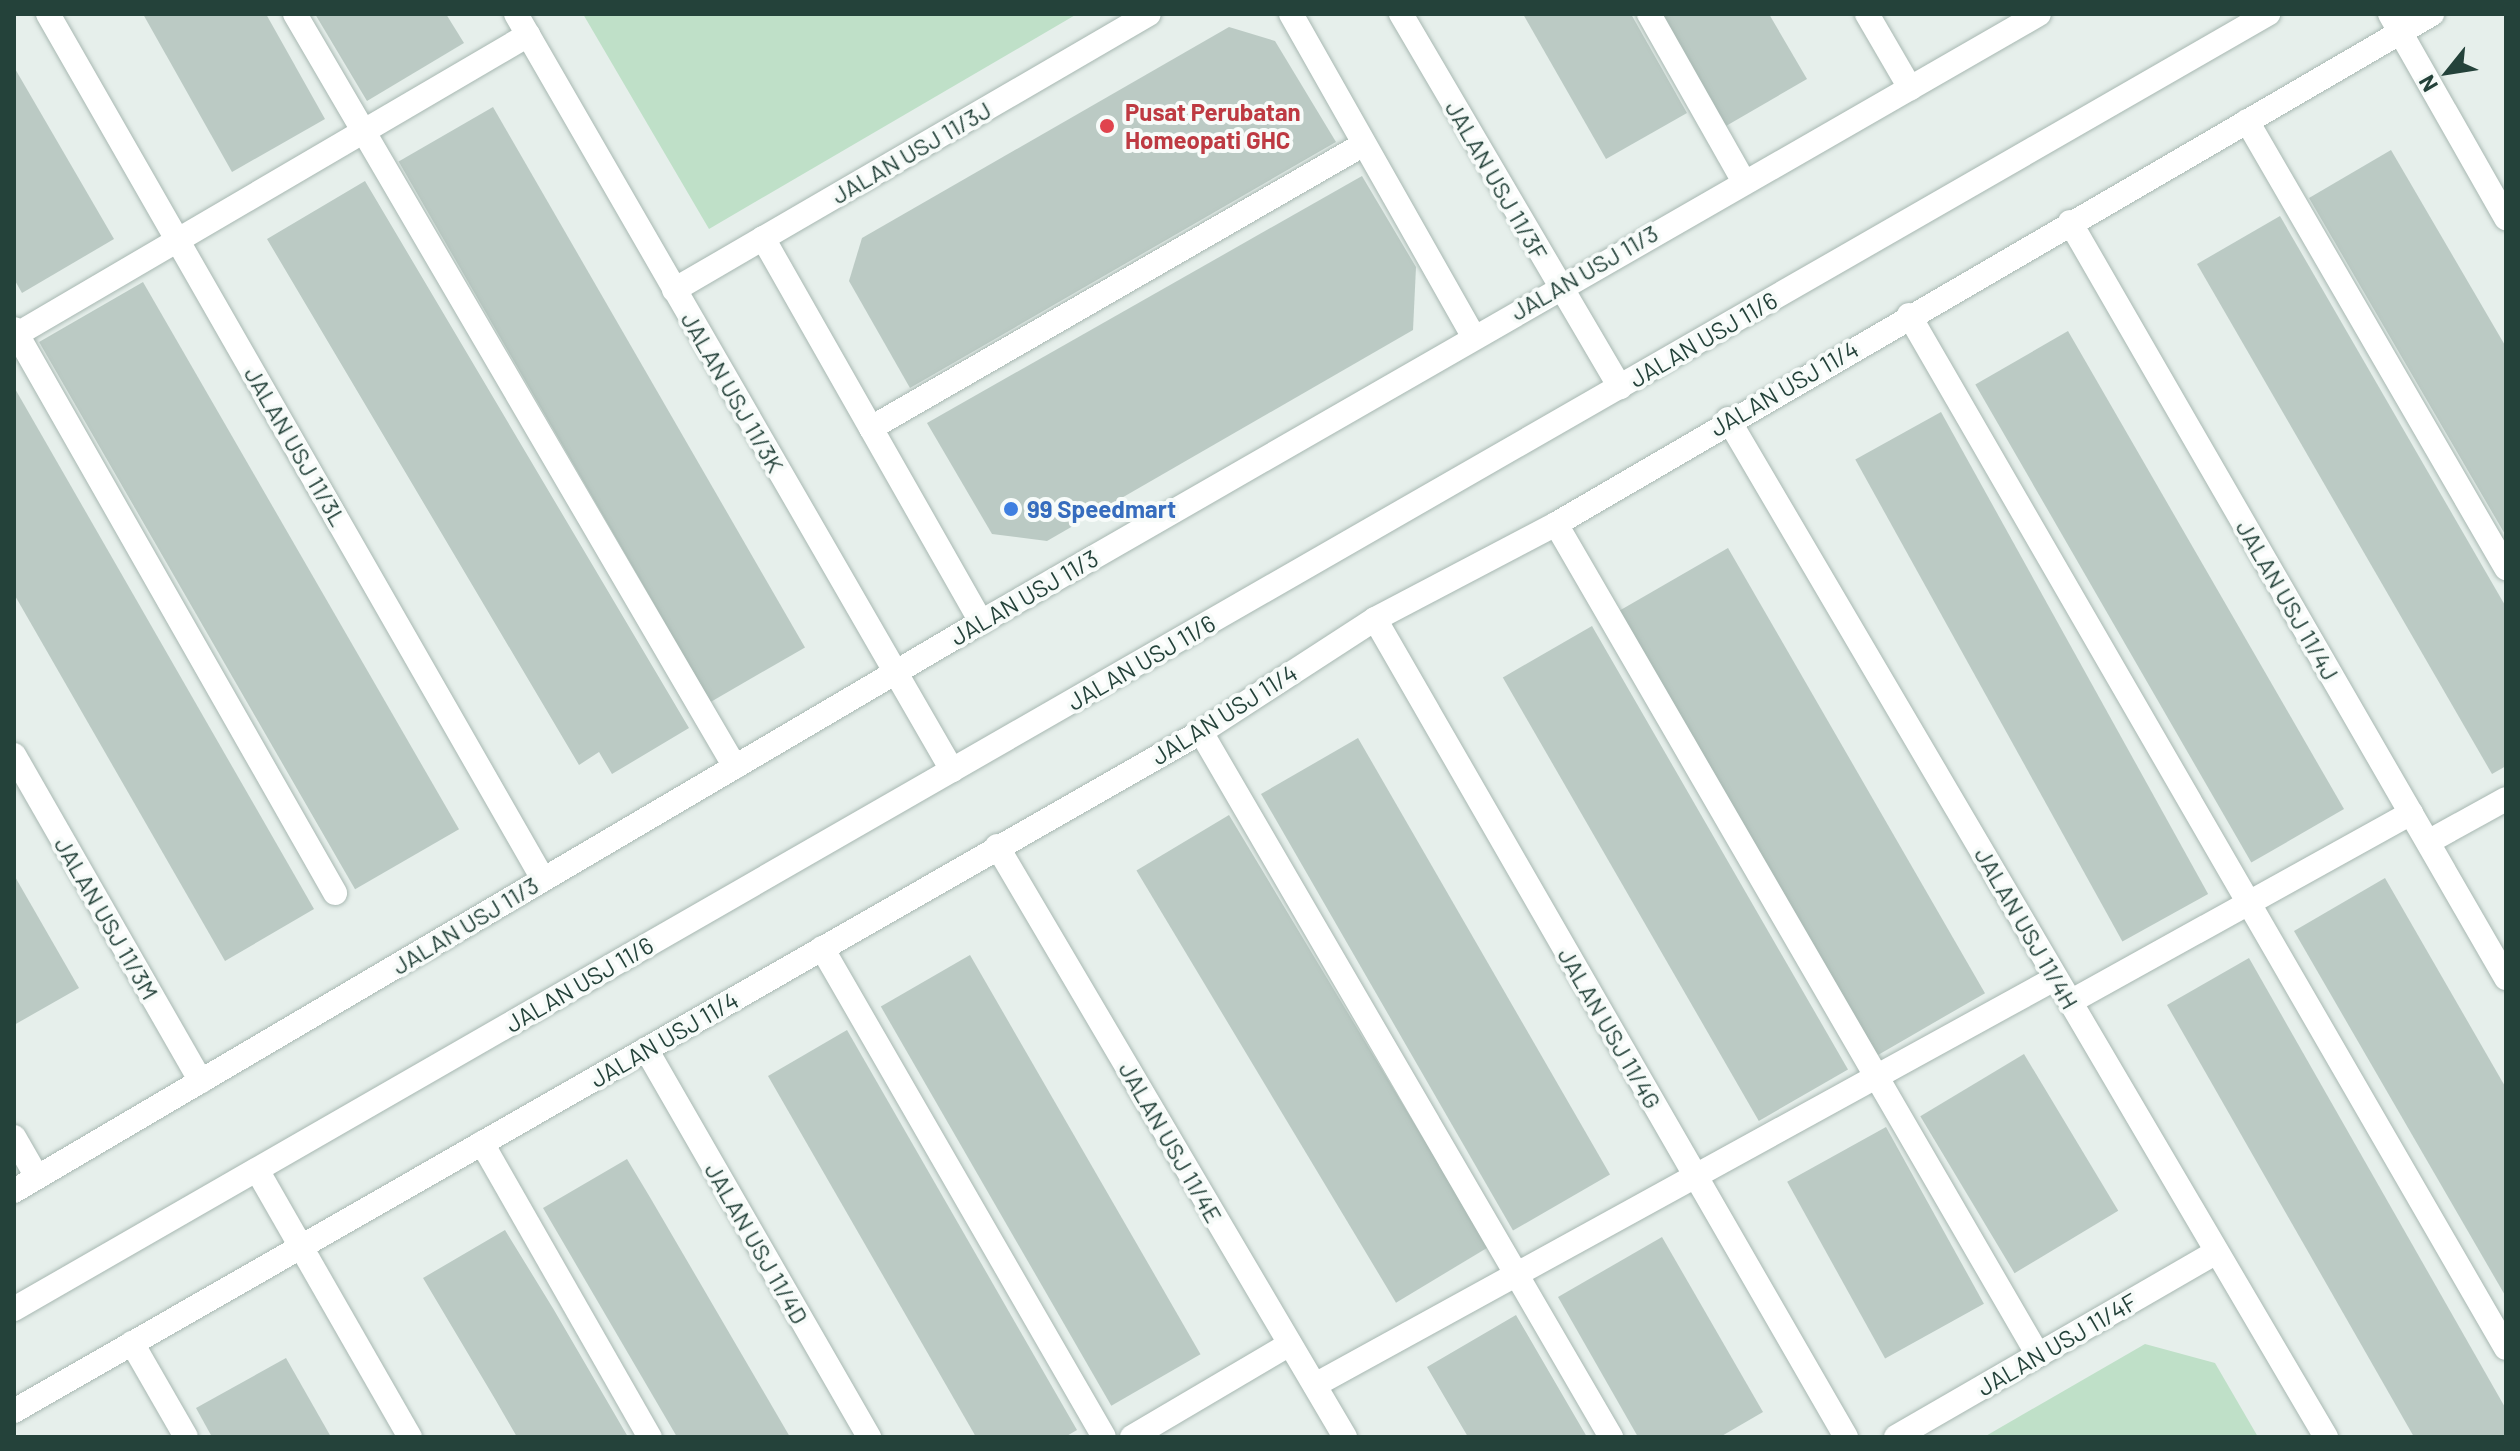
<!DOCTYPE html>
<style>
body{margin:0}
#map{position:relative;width:2520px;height:1451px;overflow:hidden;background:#e6efeb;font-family:Barlow,sans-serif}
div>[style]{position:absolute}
.green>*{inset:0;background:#bfe0c8}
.building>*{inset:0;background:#bbcac4;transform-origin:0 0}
.roads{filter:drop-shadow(0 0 2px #a8b8b2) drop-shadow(0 0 2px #a8b8b2)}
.minor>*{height:24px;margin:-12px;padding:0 12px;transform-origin:12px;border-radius:12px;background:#fff}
.dots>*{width:22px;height:22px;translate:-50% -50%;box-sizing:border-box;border:4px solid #f7fbf9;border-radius:50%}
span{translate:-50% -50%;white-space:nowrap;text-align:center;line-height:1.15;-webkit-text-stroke:8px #f7fbf9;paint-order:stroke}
.health-label{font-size:24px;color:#be3a42;font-weight:700}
.left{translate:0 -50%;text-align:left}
.street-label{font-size:24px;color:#24423a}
.shop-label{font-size:24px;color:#366cbe;font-weight:700}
.frame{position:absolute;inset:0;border:16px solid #24423a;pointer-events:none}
.north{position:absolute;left:2408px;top:32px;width:80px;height:80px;-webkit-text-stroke:6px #f7fbf9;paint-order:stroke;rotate:240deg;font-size:22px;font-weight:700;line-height:32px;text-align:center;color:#24423a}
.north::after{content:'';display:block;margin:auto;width:28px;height:36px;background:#24423a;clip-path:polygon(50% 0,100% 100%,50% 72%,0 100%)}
</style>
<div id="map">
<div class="green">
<div style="clip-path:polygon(583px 14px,1077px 14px,709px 229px)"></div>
<div style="clip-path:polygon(2145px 1344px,2215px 1363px,2258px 1437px,1984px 1437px)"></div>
</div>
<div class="building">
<div style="clip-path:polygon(143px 14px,266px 14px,325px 119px,232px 172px)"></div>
<div style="clip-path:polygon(315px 14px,446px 14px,464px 43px,367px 101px)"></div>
<div style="clip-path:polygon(1523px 14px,1631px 14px,1687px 113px,1606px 159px)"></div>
<div style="clip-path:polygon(1662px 14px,1769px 14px,1807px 79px,1726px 126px)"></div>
<div style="clip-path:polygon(1229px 27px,1275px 41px,1336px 142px,910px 388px,849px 281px,862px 238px)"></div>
<div style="clip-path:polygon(14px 67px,114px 239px,22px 293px,14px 279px)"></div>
<div style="left:493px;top:107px;width:624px;height:109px;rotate:60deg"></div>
<div style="clip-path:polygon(2391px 150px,2506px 347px,2506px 536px,2309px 198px)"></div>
<div style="clip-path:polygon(1362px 176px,1416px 267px,1413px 330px,1047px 541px,992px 534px,927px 423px)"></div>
<div style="clip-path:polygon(365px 181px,689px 728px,612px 774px,599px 752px,579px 765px,267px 239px)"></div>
<div style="clip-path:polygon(2280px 216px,2506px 607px,2506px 766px,2492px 774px,2197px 264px)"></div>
<div style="left:143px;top:282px;width:632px;height:120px;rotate:60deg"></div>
<div style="left:2068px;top:331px;width:552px;height:107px;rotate:60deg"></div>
<div style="clip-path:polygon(14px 387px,314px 909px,225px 961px,14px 594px)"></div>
<div style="left:1941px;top:412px;width:551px;height:98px;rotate:61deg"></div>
<div style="left:1728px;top:548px;width:514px;height:126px;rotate:60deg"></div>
<div style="left:1592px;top:626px;width:512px;height:103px;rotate:60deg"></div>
<div style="left:1358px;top:738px;width:504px;height:112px;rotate:60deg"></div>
<div style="left:1229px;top:815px;width:504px;height:108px;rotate:59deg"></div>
<div style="clip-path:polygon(14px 875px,79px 988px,14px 1025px)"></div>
<div style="clip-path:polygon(2385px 878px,2506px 1088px,2506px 1297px,2294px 931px)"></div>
<div style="left:970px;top:955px;width:461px;height:103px;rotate:60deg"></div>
<div style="clip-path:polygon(2249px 958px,2506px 1409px,2506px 1437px,2414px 1437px,2167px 1005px)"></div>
<div style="clip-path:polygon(847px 1030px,1077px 1430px,1065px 1437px,976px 1437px,768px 1076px)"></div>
<div style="left:2024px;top:1054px;width:183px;height:121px;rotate:59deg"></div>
<div style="left:1886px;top:1127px;width:202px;height:113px;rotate:61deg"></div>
<div style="clip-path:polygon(627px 1159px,651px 1199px,790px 1437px,677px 1437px,543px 1208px)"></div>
<div style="clip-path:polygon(505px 1230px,554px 1310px,628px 1437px,517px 1437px,495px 1399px,423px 1278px)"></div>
<div style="clip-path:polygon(1662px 1237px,1763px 1412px,1720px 1437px,1638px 1437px,1558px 1297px)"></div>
<div style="clip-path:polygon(1516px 1315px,1566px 1401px,1587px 1437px,1468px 1437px,1427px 1367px)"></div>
<div style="clip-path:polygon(286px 1358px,331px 1437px,212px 1437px,196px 1408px)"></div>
</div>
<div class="roads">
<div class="minor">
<div style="left:48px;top:14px;width:997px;rotate:60.22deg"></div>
<div style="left:295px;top:14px;width:872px;rotate:59.7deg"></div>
<div style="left:516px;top:14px;width:873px;rotate:60.03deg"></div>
<div style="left:1291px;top:14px;width:370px;rotate:60.5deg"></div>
<div style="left:1401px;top:14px;width:433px;rotate:59.6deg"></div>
<div style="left:1649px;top:14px;width:193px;rotate:60.5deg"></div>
<div style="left:1867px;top:14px;width:86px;rotate:59.8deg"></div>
<div style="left:2390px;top:14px;width:235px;rotate:60.4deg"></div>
<div style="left:2247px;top:121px;width:517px;rotate:59.91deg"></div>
<div style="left:2070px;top:222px;width:873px;rotate:60.03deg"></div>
<div style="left:763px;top:238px;width:442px;rotate:60.4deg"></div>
<div style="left:674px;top:290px;width:549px;rotate:-30.16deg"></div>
<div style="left:1909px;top:315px;width:1193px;rotate:59.98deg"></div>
<div style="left:14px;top:329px;width:649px;rotate:60.35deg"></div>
<div style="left:14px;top:336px;width:596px;rotate:-30.35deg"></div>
<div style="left:1728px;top:419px;width:1181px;rotate:59.57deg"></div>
<div style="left:871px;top:428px;width:569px;rotate:-29.94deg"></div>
<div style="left:1556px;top:524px;width:961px;rotate:59.89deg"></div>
<div style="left:1375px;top:619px;width:944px;rotate:60.07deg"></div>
<div style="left:1201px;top:732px;width:816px;rotate:59.82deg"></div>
<div style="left:14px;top:755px;width:376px;rotate:60.2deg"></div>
<div style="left:2428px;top:842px;width:89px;rotate:-28.9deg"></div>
<div style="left:997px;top:846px;width:686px;rotate:59.51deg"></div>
<div style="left:822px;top:948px;width:564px;rotate:60.03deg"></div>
<div style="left:2070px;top:1002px;width:390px;rotate:-29deg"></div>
<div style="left:646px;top:1049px;width:448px;rotate:60.1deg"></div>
<div style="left:14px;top:1137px;width:46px;rotate:60.1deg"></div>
<div style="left:482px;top:1143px;width:339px;rotate:60.3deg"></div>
<div style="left:257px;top:1170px;width:308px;rotate:60.2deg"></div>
<div style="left:14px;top:1191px;width:1122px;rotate:-30.47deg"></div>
<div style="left:981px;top:622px;width:1220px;rotate:-29.88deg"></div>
<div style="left:14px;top:1309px;width:2600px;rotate:-29.88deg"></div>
<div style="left:132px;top:1343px;width:108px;rotate:60.1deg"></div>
<div style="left:1315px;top:1385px;width:845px;rotate:-28.78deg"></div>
<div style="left:14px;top:1411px;width:1367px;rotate:-29.77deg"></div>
<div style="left:1201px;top:732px;width:207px;rotate:-33deg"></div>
<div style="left:1375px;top:619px;width:204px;rotate:-27.7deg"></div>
<div style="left:1556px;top:524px;width:1014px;rotate:-30.21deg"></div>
<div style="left:1132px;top:1437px;width:183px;rotate:-30.5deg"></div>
<div style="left:1896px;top:1437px;width:370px;rotate:-30deg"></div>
</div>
</div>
<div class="dots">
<div style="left:1107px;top:126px;background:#e0444e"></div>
<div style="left:1011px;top:509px;background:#3f7fe0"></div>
</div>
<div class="health-label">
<span class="left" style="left:1125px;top:126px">Pusat Perubatan<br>Homeopati GHC</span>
</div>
<div class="street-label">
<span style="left:911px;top:152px;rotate:-30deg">JALAN USJ 11/3J</span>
<span style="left:1497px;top:180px;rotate:60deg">JALAN USJ 11/3F</span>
<span style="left:1584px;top:272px;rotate:-30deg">JALAN USJ 11/3</span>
<span style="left:1703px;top:339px;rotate:-30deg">JALAN USJ 11/6</span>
<span style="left:1784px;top:388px;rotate:-30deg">JALAN USJ 11/4</span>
<span style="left:733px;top:392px;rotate:60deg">JALAN USJ 11/3K</span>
<span style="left:296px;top:446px;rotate:60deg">JALAN USJ 11/3L</span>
<span style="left:1024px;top:597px;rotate:-30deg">JALAN USJ 11/3</span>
<span style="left:2288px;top:600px;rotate:60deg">JALAN USJ 11/4J</span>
<span style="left:1141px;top:662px;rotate:-30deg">JALAN USJ 11/6</span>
<span style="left:1224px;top:714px;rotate:-32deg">JALAN USJ 11/4</span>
<span style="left:107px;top:918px;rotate:60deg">JALAN USJ 11/3M</span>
<span style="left:465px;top:925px;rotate:-31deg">JALAN USJ 11/3</span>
<span style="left:2027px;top:928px;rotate:60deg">JALAN USJ 11/4H</span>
<span style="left:579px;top:984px;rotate:-30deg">JALAN USJ 11/6</span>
<span style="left:1610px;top:1028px;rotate:60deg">JALAN USJ 11/4G</span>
<span style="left:664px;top:1039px;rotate:-30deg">JALAN USJ 11/4</span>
<span style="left:1171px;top:1142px;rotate:60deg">JALAN USJ 11/4E</span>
<span style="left:757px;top:1243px;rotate:60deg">JALAN USJ 11/4D</span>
<span style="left:2057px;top:1344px;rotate:-30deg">JALAN USJ 11/4F</span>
</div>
<div class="shop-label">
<span class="left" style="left:1027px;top:509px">99 Speedmart</span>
</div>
<div class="frame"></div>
<div class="north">N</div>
</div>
